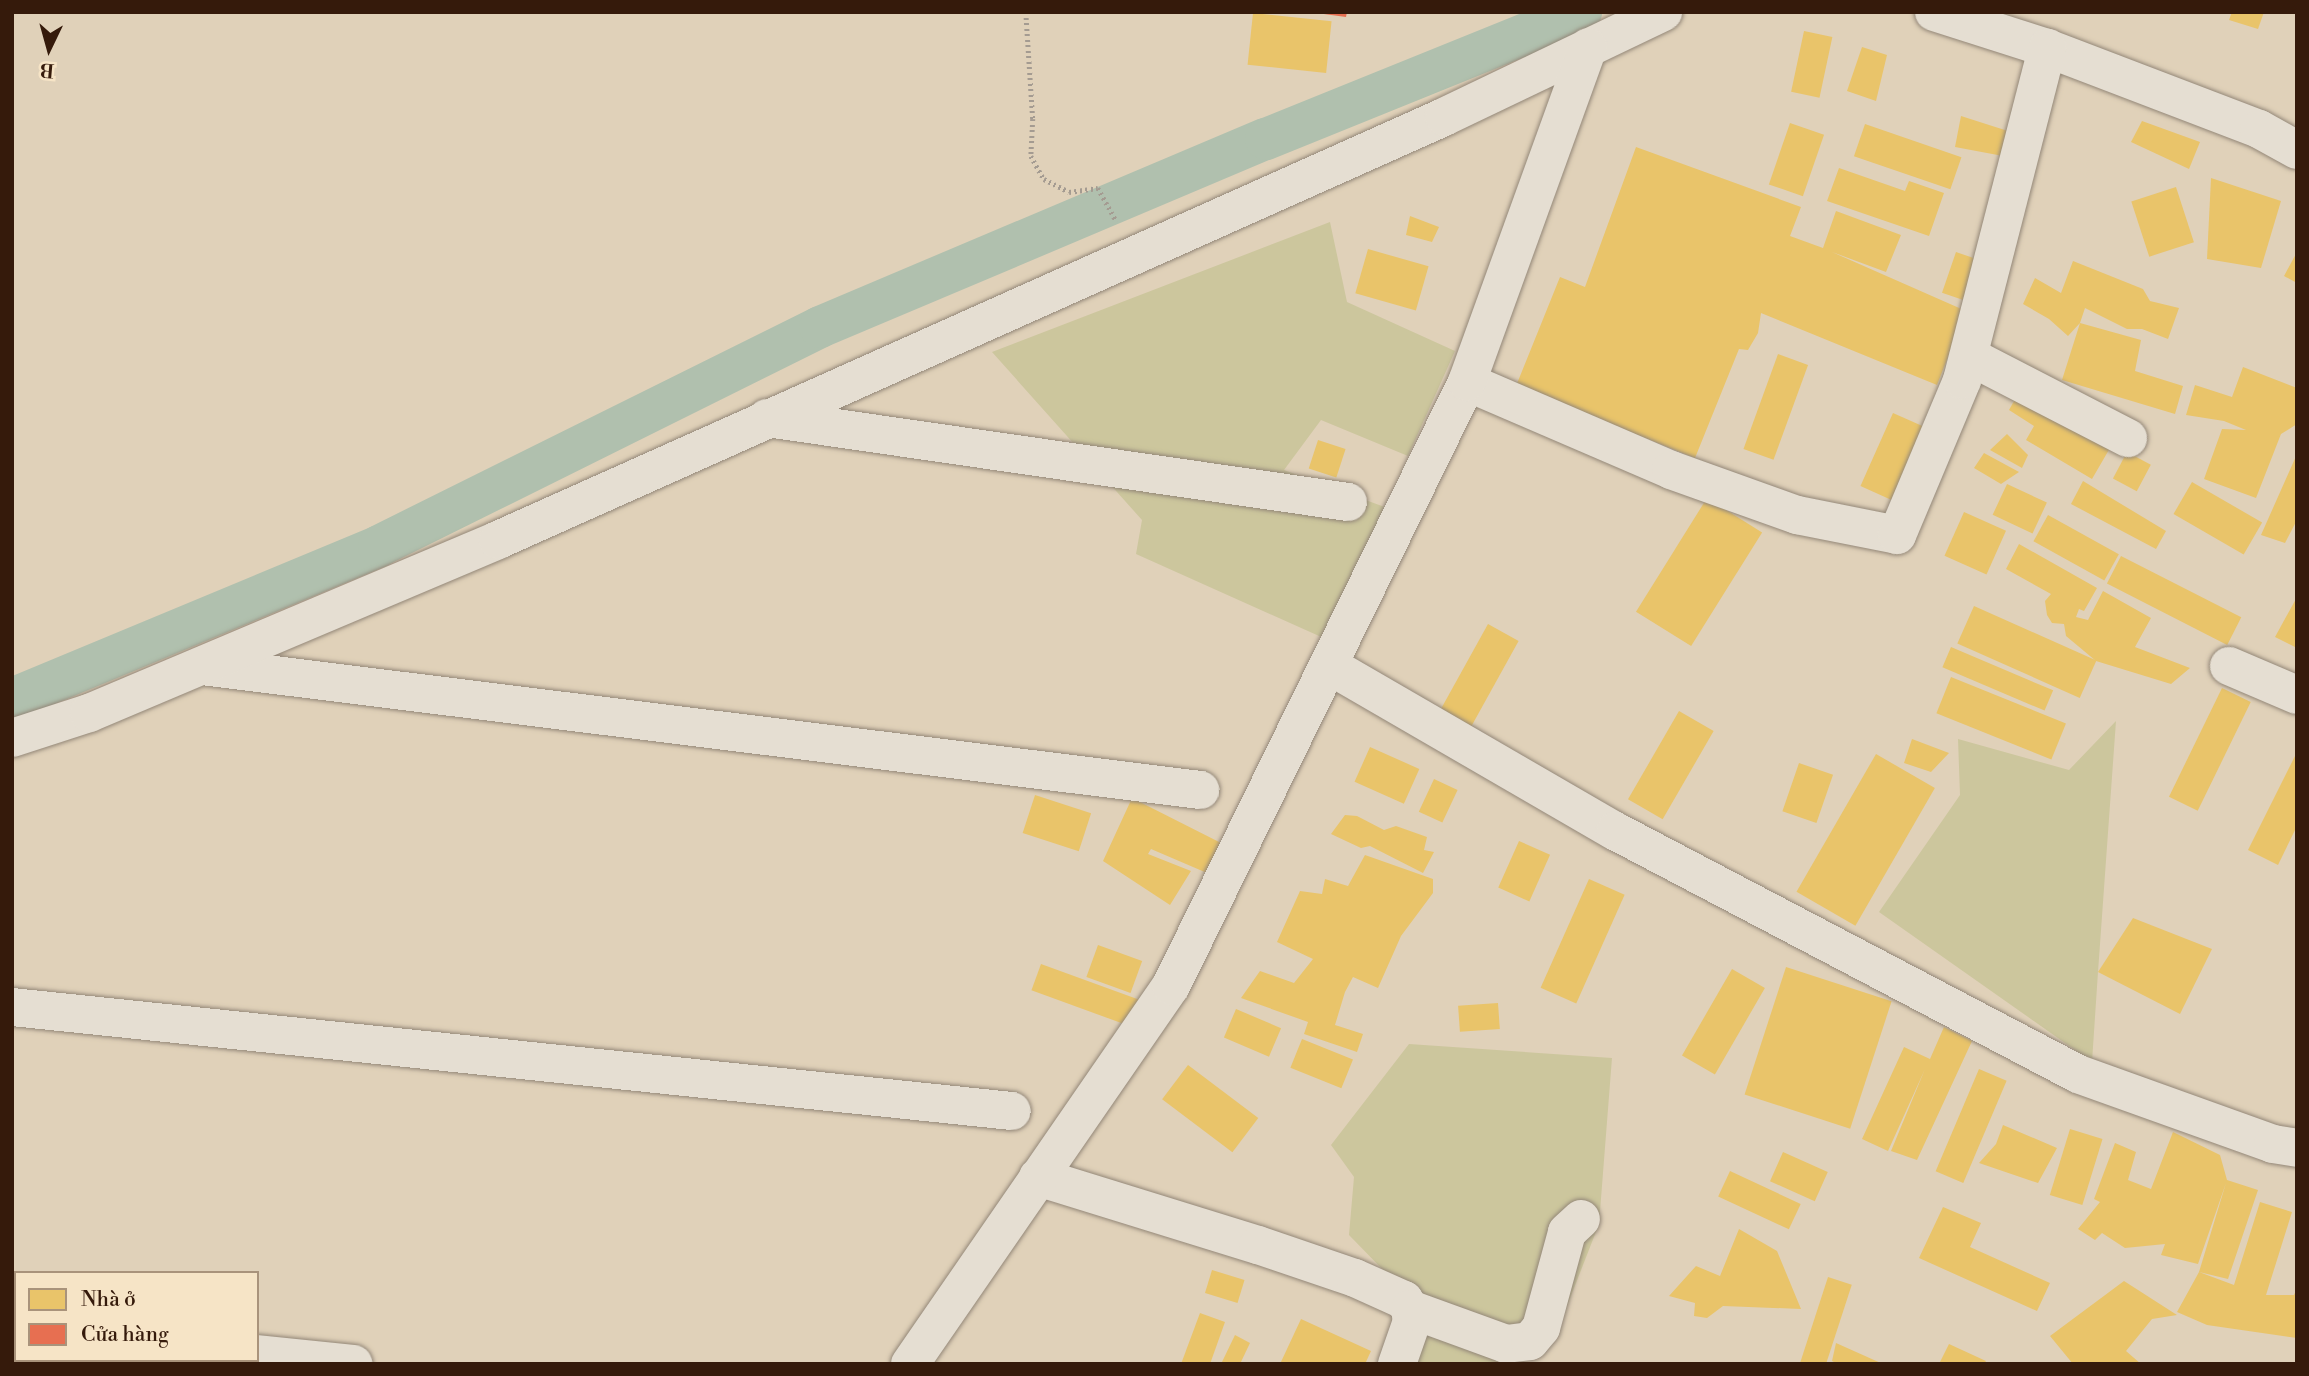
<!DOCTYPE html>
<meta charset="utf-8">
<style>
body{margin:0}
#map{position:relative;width:2309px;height:1376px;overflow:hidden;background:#e0d1b9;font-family:"Libre Bodoni",serif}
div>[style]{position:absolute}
.green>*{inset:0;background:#ccc69d}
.homes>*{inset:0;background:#e9c46a;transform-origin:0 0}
.shops>*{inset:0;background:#e76f51}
.canal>*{height:42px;margin:-21px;padding:0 21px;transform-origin:21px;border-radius:21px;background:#b0c0ae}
.path>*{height:4.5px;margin-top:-2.25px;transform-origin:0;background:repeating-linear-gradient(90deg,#a49b91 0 2px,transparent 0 5.5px)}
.roads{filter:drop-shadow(0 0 2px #938778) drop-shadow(0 0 2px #938778)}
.minor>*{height:38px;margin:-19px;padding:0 19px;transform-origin:19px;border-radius:19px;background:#e5ded2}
span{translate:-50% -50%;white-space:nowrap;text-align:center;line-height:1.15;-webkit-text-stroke:7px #f6e4c6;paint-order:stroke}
.frame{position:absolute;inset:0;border:14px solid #351a0b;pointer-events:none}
.legend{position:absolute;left:14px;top:1271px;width:245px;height:91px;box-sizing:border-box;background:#f6e4c6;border:2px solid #a9937b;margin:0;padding:9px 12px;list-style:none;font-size:21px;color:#351a0b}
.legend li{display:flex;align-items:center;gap:14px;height:35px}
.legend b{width:35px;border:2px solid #a9937b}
.north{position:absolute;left:14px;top:14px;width:70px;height:70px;-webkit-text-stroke:5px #f6e4c6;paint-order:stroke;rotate:185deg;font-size:19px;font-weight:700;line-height:28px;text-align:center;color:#351a0b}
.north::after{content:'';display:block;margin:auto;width:24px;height:32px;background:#351a0b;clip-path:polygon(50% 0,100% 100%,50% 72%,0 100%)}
</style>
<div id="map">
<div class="green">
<div style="clip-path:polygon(1330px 222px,1347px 302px,1455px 351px,1408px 456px,1321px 420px,1284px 470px,1390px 509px,1328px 640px,1136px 554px,1142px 520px,992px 352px)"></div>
<div style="clip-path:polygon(2116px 721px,2098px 972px,2092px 1062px,1879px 912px,1960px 795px,1958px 739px,2069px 770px)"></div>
<div style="clip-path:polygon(1409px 1044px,1612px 1058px,1599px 1224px,1553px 1342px,1509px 1364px,1413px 1364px,1425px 1313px,1349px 1235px,1354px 1177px,1331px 1145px)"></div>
</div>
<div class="homes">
<div style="clip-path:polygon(2232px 12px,2264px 12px,2258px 29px,2229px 20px)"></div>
<div style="left:1253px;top:13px;width:79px;height:52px;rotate:6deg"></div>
<div style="left:1804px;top:31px;width:29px;height:62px;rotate:12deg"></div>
<div style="clip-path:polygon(1862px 47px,1887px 55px,1876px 101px,1847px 91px)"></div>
<div style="clip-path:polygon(1961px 116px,2011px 132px,2003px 156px,1955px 147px)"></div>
<div style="clip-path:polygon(2142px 121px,2200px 142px,2189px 169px,2131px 142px)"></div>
<div style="left:1790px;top:123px;width:36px;height:65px;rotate:19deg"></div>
<div style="left:1865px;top:124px;width:102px;height:34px;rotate:19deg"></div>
<div style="clip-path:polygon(1636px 147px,1801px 207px,1790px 236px,1823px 248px,1836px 211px,1901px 235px,1886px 272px,1832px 252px,1966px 311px,1937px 385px,1761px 313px,1758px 333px,1748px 350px,1739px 349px,1695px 458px,1516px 386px,1560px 277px,1585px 287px)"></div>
<div style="clip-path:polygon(1839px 168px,1905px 191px,1909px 181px,1944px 193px,1929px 236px,1827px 201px)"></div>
<div style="clip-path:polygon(2211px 178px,2281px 201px,2261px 268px,2207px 259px)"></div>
<div style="left:2176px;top:187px;width:58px;height:47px;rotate:72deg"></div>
<div style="clip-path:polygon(1410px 216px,1439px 227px,1432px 242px,1406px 235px)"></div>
<div style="left:1368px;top:249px;width:63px;height:46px;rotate:16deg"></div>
<div style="left:1956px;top:252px;width:34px;height:43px;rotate:19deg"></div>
<div style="clip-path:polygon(2297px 252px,2297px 283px,2284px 276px)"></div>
<div style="clip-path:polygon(2073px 261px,2143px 289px,2150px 301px,2179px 308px,2168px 339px,2142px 329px,2127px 329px,2085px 308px,2080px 323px,2141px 340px,2135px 371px,2183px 386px,2175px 414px,2062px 380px,2080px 323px,2068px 336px,2049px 319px,2023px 304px,2035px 278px,2061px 293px)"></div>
<div style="left:1778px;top:354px;width:32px;height:101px;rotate:20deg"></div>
<div style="clip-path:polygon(2243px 367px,2297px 388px,2297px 424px,2281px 434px,2256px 498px,2204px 479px,2222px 429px,2246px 430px,2224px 421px,2186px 415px,2195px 385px,2232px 397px)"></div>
<div style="clip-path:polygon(2018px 394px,2110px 448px,2092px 479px,2026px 440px,2034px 426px,2009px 410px)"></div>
<div style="left:1893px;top:413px;width:34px;height:80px;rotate:24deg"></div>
<div style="clip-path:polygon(2007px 434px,2028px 455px,2022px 468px,1990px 450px)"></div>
<div style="left:1318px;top:440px;width:29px;height:30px;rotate:18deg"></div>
<div style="left:2127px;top:452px;width:27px;height:30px;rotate:28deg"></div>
<div style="clip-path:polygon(1984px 453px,2019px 472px,2001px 484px,1974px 468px)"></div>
<div style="clip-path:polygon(2297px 454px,2297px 520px,2285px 543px,2261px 535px)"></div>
<div style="clip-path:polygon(2083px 481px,2166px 531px,2156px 549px,2071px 504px)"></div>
<div style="left:2192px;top:482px;width:81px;height:37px;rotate:30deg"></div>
<div style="left:2007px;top:484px;width:44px;height:34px;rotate:25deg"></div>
<div style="left:1707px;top:498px;width:65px;height:134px;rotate:32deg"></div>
<div style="left:1964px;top:512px;width:46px;height:48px;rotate:24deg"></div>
<div style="left:2048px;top:515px;width:81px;height:30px;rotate:29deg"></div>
<div style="clip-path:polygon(2019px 544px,2097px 588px,2084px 611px,2079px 609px,2076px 617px,2088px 620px,2103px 591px,2151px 618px,2135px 647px,2190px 668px,2171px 684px,2096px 661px,2066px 636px,2064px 624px,2052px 623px,2047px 615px,2045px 601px,2051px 594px,2006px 569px)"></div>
<div style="left:2121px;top:556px;width:135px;height:31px;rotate:27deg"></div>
<div style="clip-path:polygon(2297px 597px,2297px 648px,2275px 637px)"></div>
<div style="left:1974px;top:606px;width:134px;height:41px;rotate:24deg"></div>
<div style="left:1488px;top:624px;width:35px;height:98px;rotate:29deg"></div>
<div style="left:1951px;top:647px;width:111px;height:22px;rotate:23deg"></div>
<div style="left:1951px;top:677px;width:124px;height:39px;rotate:22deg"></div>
<div style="left:2222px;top:688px;width:32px;height:121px;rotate:26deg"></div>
<div style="left:1679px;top:711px;width:40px;height:102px;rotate:30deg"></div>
<div style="clip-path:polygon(1912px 739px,1949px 753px,1931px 772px,1904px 763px)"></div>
<div style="left:1370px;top:747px;width:54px;height:38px;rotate:24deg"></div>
<div style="clip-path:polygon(2297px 752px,2297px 826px,2278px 865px,2248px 850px)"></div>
<div style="left:1876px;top:754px;width:68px;height:159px;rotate:30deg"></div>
<div style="left:1799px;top:763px;width:36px;height:51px;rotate:19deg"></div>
<div style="left:1434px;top:779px;width:26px;height:36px;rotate:25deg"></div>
<div style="left:1035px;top:795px;width:59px;height:40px;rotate:18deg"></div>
<div style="clip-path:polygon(1132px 798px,1229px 847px,1214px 876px,1151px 849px,1148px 854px,1191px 871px,1170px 905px,1103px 861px)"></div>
<div style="clip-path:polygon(1345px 815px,1357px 816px,1384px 830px,1396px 826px,1427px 837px,1424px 850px,1434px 852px,1423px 873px,1370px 846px,1361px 848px,1331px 834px)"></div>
<div style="left:1519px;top:841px;width:34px;height:51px;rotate:24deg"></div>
<div style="clip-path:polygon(1365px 855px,1433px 879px,1433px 893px,1401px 936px,1378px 988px,1353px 977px,1345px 992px,1335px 1025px,1363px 1034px,1357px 1052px,1304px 1034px,1308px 1022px,1241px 998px,1260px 971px,1294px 983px,1313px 959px,1277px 942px,1300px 891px,1322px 894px,1325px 879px,1348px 886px)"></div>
<div style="left:1589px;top:879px;width:39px;height:119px;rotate:24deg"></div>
<div style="clip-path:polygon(2133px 918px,2212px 949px,2180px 1014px,2098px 972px)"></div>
<div style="left:1098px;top:945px;width:47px;height:34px;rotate:20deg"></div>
<div style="left:1041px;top:964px;width:106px;height:28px;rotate:20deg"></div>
<div style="left:1786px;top:967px;width:111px;height:134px;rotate:18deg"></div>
<div style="left:1732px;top:969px;width:38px;height:100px;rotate:30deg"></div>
<div style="left:1498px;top:1003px;width:26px;height:40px;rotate:86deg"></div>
<div style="left:1236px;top:1009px;width:49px;height:31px;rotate:23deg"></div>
<div style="clip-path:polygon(1944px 1027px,1972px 1041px,1917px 1160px,1891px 1151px,1925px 1069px,1888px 1151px,1862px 1139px,1904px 1047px,1930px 1059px)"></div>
<div style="left:1302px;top:1039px;width:55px;height:31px;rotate:22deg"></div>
<div style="left:1188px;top:1065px;width:88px;height:43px;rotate:37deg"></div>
<div style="left:1979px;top:1069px;width:30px;height:111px;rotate:23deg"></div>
<div style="clip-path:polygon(2003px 1125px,2057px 1148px,2038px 1183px,1979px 1163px,1996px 1144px)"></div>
<div style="left:2070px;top:1129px;width:34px;height:69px;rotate:17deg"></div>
<div style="clip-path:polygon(2173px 1132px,2220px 1155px,2227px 1180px,2258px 1190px,2228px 1279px,2199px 1272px,2234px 1285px,2260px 1202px,2292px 1212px,2266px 1295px,2294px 1295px,2297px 1288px,2297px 1338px,2207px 1325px,2177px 1312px,2199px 1272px,2226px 1183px,2198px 1264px,2161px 1255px,2165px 1244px,2125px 1248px,2102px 1233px,2095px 1240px,2078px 1229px,2100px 1202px,2094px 1199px,2115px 1143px,2136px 1152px,2128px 1180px,2151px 1189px)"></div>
<div style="left:1783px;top:1152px;width:49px;height:32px;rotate:24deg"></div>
<div style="left:1730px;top:1171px;width:78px;height:28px;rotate:25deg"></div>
<div style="clip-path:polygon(1943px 1207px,1981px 1223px,1970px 1247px,2050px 1283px,2037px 1311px,1919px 1258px)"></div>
<div style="clip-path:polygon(1739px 1229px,1777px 1251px,1801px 1309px,1723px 1306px,1707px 1318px,1694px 1316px,1695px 1303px,1669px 1296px,1696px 1266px,1720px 1276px)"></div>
<div style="left:1212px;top:1270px;width:34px;height:24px;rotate:17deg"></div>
<div style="left:1828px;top:1277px;width:25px;height:93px;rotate:18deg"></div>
<div style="clip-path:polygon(2124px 1281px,2177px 1315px,2152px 1319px,2126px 1351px,2141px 1364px,2073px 1364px,2050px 1336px)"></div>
<div style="clip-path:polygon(1200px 1313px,1225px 1322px,1210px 1364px,1181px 1364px)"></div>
<div style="clip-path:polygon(1301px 1319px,1371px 1351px,1365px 1364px,1280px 1364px)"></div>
<div style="clip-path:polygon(1235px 1335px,1250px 1343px,1240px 1364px,1221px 1364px)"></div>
<div style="clip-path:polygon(1836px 1343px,1883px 1364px,1838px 1364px,1832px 1361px)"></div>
<div style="clip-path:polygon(1949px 1344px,1986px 1361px,1984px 1364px,1939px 1364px)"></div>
</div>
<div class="shops">
<div style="clip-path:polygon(1309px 12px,1347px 12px,1346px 17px)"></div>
</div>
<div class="canal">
<div style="left:12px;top:699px;width:398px;rotate:-22.6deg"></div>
<div style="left:379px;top:546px;width:492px;rotate:-26.4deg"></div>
<div style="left:820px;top:327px;width:484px;rotate:-22.9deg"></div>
<div style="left:1266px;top:139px;width:340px;rotate:-22deg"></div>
</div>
<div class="path">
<div style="left:1026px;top:12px;width:107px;rotate:86.3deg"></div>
<div style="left:1033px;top:119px;width:37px;rotate:93deg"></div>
<div style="left:1031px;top:156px;width:26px;rotate:61deg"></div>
<div style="left:1044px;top:179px;width:28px;rotate:27deg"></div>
<div style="left:1069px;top:192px;width:29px;rotate:-8deg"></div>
<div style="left:1098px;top:188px;width:38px;rotate:61deg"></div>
</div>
<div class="roads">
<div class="minor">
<div style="left:1934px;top:12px;width:119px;rotate:17.7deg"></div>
<div style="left:2047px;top:48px;width:227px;rotate:20.9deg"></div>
<div style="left:2259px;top:129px;width:43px;rotate:28.9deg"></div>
<div style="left:1969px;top:356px;width:179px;rotate:27.3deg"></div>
<div style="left:1467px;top:382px;width:222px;rotate:23.3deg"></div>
<div style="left:1671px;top:470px;width:134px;rotate:19.7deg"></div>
<div style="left:1797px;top:515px;width:102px;rotate:11.3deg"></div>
<div style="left:1897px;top:535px;width:168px;rotate:-67.2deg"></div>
<div style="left:1962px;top:380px;width:343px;rotate:-75.6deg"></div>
<div style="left:767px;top:418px;width:587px;rotate:8.23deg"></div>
<div style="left:202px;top:666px;width:1006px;rotate:7.08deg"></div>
<div style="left:1330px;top:666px;width:329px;rotate:30.1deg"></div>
<div style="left:1615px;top:831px;width:523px;rotate:27.69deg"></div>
<div style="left:2078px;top:1074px;width:207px;rotate:19.7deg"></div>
<div style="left:2273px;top:1144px;width:24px;rotate:9deg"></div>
<div style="left:2229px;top:666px;width:74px;rotate:23.1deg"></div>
<div style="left:12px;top:738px;width:81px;rotate:-18deg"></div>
<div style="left:89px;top:713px;width:444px;rotate:-22.9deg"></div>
<div style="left:498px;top:540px;width:1036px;rotate:-24.09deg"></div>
<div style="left:1444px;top:117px;width:243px;rotate:-25.6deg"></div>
<div style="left:12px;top:1007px;width:1005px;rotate:5.94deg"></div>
<div style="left:1038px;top:1177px;width:230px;rotate:17.2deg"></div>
<div style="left:1258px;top:1245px;width:102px;rotate:18.8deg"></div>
<div style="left:1355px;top:1278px;width:54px;rotate:24.2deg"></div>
<div style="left:1404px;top:1300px;width:11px;rotate:56deg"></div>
<div style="left:1410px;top:1309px;width:12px;rotate:81deg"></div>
<div style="left:1412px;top:1321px;width:46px;rotate:109.2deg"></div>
<div style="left:1410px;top:1309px;width:102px;rotate:20deg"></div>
<div style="left:1506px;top:1344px;width:24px;rotate:-7deg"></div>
<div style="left:1530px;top:1341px;width:17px;rotate:-50deg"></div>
<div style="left:1541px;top:1328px;width:99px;rotate:-74.8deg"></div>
<div style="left:1567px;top:1232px;width:19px;rotate:-43deg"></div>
<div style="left:12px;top:1328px;width:4px"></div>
<div style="left:257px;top:1354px;width:97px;rotate:5.9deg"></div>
<div style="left:910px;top:1364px;width:459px;rotate:-55.4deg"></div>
<div style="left:1171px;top:986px;width:673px;rotate:-63.89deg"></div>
<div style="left:1467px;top:382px;width:356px;rotate:-70.1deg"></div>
</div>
</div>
<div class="frame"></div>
<ul class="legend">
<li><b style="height:19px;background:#e9c46a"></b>Nhà ở</li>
<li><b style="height:19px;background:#e76f51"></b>Cửa hàng</li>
</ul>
<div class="north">B</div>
</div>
